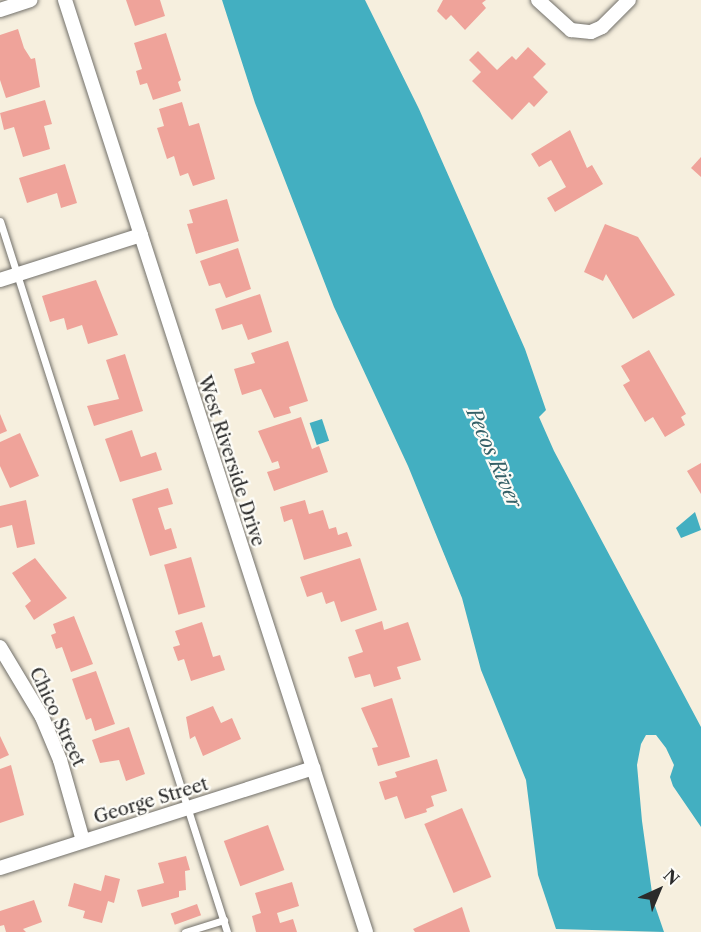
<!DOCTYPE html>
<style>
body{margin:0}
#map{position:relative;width:701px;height:932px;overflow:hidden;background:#f6efde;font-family:"Libre Caslon Text",serif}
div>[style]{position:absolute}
.water>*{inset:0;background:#43afc1;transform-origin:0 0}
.building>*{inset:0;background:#efa39a;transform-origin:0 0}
.roads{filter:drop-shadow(0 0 2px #72706a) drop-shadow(0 0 2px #72706a)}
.lane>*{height:7px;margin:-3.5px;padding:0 3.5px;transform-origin:3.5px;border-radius:3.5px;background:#fff}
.street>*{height:14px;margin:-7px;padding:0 7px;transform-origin:7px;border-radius:7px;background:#fff}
span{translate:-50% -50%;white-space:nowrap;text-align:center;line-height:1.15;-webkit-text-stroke:4.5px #fdfcf7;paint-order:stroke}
.street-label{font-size:18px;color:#2b2b2b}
.water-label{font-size:20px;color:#356067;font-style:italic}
.north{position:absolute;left:629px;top:860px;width:60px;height:60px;-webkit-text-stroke:4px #fdfcf7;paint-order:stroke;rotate:44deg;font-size:16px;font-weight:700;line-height:24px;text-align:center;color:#2b2b2b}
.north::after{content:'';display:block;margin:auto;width:21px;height:27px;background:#2b2b2b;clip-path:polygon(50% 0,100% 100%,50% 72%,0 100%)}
</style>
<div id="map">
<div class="water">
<div style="clip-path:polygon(222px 0,365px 0,419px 109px,525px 349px,546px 410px,539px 417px,554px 451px,701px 727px,701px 827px,673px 786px,670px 777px,674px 765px,666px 748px,656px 735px,646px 735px,641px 744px,637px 765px,642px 821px,653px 900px,664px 932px,556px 929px,538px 875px,526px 780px,481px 670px,462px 598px,408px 466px,334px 307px,255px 103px)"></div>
<div style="left:322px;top:419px;width:23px;height:13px;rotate:72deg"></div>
<div style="clip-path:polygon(695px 512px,701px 530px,681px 538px,676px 528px)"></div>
</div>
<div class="building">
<div style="clip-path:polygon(126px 0,160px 0,165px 16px,135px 26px)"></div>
<div style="clip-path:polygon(443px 0,486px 0,482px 3px,486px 8px,465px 30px,451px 15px,446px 20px,437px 11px)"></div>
<div style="clip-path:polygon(18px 29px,24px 48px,31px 59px,35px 58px,40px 87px,6px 98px,0 80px,0 35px)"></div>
<div style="clip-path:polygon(166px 33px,181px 80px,178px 82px,181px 91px,153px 100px,147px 83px,140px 85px,136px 71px,142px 69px,134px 43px)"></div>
<div style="clip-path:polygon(528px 47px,546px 64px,533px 77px,548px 92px,534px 107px,529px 102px,512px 120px,472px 81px,481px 72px,469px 60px,478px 51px,497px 70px,512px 56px,516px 60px)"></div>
<div style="clip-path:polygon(45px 100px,52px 124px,44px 126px,50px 149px,23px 157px,14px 127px,4px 130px,0 113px)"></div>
<div style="clip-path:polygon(182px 102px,189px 126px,199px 123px,215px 179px,193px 186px,188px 173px,180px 176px,174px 156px,167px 159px,157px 128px,164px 126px,159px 109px)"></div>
<div style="clip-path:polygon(570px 130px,587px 168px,592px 165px,603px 184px,555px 212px,547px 198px,566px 187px,551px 160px,539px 167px,531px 154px)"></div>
<div style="clip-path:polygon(701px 157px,701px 177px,691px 168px)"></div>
<div style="clip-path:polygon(65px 164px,77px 203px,61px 208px,57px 193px,27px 203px,19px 178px)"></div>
<div style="clip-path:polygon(227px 199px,239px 241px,196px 254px,187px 224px,193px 223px,189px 210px)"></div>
<div style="clip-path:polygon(605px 224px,638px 237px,675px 295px,633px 319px,606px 274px,603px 281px,584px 272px)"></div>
<div style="clip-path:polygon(238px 248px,251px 289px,226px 298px,220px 283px,209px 286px,200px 261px)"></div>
<div style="clip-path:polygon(96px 280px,118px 335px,88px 344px,82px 325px,67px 330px,64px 318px,50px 322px,42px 296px)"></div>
<div style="clip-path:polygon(260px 294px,272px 332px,248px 340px,242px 324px,222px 330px,215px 309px)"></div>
<div style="clip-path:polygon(288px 341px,308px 401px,289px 407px,291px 413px,274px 418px,261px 389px,242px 395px,234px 369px,255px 363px,251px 353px)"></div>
<div style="clip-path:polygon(649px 350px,686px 414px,681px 417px,685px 425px,665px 437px,653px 417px,645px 422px,623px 385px,630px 381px,621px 366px)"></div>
<div style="clip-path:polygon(125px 354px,143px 411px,94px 426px,87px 406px,119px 399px,106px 360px)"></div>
<div style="clip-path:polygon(0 414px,7px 431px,0 434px)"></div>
<div style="clip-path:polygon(301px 417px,312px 449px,319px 446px,328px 472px,274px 491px,267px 472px,280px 468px,278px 461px,272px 463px,258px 431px)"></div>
<div style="clip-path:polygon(132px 430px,141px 457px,156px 452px,162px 470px,120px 482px,105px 439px)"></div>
<div style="clip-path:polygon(20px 433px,39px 476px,10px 488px,0 466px,0 442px)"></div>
<div style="clip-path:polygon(701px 463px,701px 494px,687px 471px)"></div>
<div style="clip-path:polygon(168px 488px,173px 504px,158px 508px,165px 530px,171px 528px,177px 548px,150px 556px,132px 499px)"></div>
<div style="clip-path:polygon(26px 500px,35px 544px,17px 548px,12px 525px,0 528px,0 506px)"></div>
<div style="clip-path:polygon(305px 500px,309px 514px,323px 510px,329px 529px,336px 527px,338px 535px,347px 532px,352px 546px,304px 560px,292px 519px,284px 522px,280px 507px)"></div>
<div style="left:191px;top:557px;width:52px;height:28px;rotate:74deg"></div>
<div style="clip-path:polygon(35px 558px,67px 598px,34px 620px,25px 606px,31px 601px,12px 573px)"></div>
<div style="clip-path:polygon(360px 558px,377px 610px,341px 622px,334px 601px,326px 604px,322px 592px,307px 597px,300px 577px)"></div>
<div style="clip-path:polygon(74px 616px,93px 664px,71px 672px,62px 647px,56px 649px,51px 635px,56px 633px,53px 624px)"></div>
<div style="clip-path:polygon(382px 621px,384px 630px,408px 622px,421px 660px,397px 667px,401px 679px,374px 687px,370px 674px,355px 678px,348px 657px,363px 652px,355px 630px)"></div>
<div style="clip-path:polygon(202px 622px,213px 657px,220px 655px,225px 670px,191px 681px,184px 659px,178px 661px,173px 647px,180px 645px,175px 631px)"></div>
<div style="clip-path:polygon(96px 671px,115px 724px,95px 731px,91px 718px,86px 720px,72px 679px)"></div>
<div style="clip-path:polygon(392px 698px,410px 757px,378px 766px,372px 748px,378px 747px,361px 708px)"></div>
<div style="clip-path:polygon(213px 706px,221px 723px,232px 718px,241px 739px,203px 756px,195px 736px,190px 739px,186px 717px)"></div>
<div style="clip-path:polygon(129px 727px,145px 774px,126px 781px,119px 760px,100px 763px,92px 740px)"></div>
<div style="clip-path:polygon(0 736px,9px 755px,0 759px)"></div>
<div style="clip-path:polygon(437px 759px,447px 791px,431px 796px,434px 806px,426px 809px,427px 812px,405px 819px,397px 796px,385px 800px,379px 782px,397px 777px,395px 772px)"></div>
<div style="clip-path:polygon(11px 765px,24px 815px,0 823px,0 769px)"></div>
<div style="left:462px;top:808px;width:75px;height:41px;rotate:67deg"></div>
<div style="left:268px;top:825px;width:48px;height:47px;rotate:70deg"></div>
<div style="clip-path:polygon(186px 856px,190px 870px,185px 871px,186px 890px,179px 891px,179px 897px,142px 907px,137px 890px,164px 883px,158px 863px)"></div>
<div style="clip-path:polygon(105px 875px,120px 879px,114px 903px,108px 901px,102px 923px,83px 918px,85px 911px,68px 906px,74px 883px,101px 891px)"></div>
<div style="clip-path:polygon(292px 882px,299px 906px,277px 913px,280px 923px,293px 919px,297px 932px,256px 932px,252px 916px,261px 913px,255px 893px)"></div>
<div style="clip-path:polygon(34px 900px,42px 922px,23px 929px,26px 932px,6px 932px,4px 925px,0 926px,0 911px)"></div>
<div style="left:197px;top:904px;width:12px;height:28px;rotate:70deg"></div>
<div style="clip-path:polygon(462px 907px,470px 932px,415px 932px,413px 929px)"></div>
</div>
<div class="roads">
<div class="lane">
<div style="left:0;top:221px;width:746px;rotate:72.29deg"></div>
<div style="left:185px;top:932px;width:41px;rotate:-17.1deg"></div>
</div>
<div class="street">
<div style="left:65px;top:0;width:979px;rotate:72.1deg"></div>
<div style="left:538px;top:0;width:45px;rotate:42.3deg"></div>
<div style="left:571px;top:30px;width:20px;rotate:6deg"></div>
<div style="left:591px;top:32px;width:12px;rotate:-24deg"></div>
<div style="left:602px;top:27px;width:38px;rotate:-45deg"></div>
<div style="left:0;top:10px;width:32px;rotate:-18deg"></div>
<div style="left:0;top:280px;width:148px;rotate:-17.7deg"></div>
<div style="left:0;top:647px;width:82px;rotate:59deg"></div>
<div style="left:42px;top:717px;width:47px;rotate:67.3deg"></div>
<div style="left:60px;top:760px;width:84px;rotate:74.1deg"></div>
<div style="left:0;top:868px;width:329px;rotate:-17.7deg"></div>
</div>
</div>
<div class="street-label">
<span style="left:231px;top:461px;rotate:72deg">West Riverside Drive</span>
<span style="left:57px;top:717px;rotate:65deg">Chico Street</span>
<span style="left:151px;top:801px;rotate:-17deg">George Street</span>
</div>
<div class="water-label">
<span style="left:494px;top:458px;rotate:66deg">Pecos River</span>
</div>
<div class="north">N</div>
</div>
